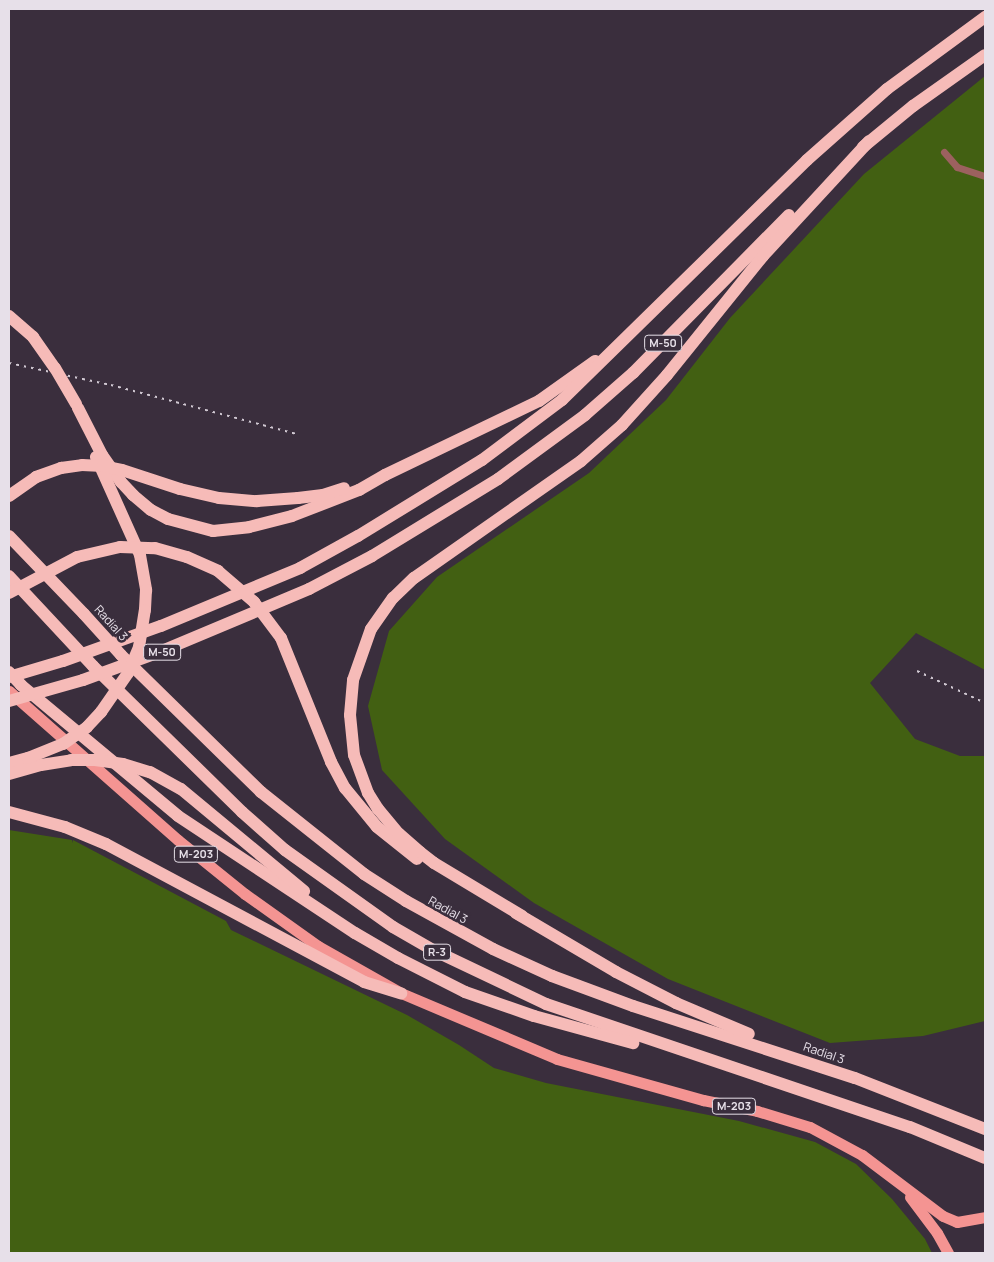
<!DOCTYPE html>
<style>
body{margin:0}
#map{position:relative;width:994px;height:1262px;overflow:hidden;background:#3a2e3d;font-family:Manrope,sans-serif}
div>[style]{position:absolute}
.green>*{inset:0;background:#426012}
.minor>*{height:7px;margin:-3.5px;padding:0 3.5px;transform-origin:3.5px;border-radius:3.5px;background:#9c615f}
.primary>*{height:11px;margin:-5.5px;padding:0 5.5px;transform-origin:5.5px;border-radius:5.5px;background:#f49492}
.motorway>*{height:12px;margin:-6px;padding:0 6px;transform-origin:6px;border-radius:6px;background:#f6bbb8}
.rail>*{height:2px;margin-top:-1px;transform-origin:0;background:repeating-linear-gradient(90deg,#d0c8d2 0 2.5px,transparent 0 7.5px)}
.motorway-bridge>*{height:12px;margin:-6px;padding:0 6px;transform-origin:6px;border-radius:6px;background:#f6bbb8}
span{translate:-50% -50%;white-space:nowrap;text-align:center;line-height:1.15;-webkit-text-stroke:5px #3a2e3d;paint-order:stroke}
.shield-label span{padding:1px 4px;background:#3a2e3d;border:1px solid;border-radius:4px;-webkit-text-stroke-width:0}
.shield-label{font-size:11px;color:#e7e0e9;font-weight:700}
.street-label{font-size:12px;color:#e7e0e9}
.frame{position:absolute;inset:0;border:10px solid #e7e0e9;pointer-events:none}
</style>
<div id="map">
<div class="green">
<div style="clip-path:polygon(985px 76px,985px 670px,916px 633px,870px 683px,915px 739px,960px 756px,985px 756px,985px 1021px,923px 1036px,830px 1043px,668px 979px,534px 903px,445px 839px,382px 770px,368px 706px,389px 631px,437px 577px,589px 473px,666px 400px,730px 318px,864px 174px)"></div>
<div style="clip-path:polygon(9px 830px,72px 840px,72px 843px,73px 840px,226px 921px,231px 930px,407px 1015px,459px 1045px,494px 1068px,546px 1083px,739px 1121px,815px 1142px,856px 1164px,892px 1199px,925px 1239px,932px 1253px,9px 1253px)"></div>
</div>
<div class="minor">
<div style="left:944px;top:152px;width:20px;rotate:49deg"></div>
<div style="left:957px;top:167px;width:29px;rotate:18deg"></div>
</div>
<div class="primary">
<div style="left:9px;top:691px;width:225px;rotate:41.4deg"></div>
<div style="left:178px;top:840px;width:86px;rotate:38.9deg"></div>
<div style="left:245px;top:894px;width:90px;rotate:35.5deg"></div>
<div style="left:318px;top:946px;width:95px;rotate:29.5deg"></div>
<div style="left:401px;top:993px;width:169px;rotate:22.9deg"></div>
<div style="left:557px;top:1059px;width:152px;rotate:15.7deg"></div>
<div style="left:703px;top:1100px;width:55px;rotate:11.5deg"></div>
<div style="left:757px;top:1111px;width:55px;rotate:16.8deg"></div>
<div style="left:810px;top:1127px;width:59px;rotate:28.3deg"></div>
<div style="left:862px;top:1155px;width:101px;rotate:37deg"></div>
<div style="left:943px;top:1216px;width:15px;rotate:23deg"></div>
<div style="left:957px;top:1222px;width:28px;rotate:-10deg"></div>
<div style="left:910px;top:1197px;width:45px;rotate:53.1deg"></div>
<div style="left:937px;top:1233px;width:23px;rotate:61deg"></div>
</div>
<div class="motorway">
<div style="left:863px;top:147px;width:65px;rotate:-39.4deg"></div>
<div style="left:913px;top:106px;width:88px;rotate:-35.3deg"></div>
<div style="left:78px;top:408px;width:53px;rotate:62.9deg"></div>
<div style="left:102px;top:455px;width:33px;rotate:55deg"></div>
<div style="left:121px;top:482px;width:18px;rotate:47deg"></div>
<div style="left:133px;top:495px;width:23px;rotate:40deg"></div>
<div style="left:151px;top:510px;width:19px;rotate:28deg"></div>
<div style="left:168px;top:519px;width:47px;rotate:14.9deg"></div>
<div style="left:213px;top:531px;width:36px;rotate:-6deg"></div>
<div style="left:249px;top:527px;width:44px;rotate:-14.3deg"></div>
<div style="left:292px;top:516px;width:72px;rotate:-21.2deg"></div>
<div style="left:359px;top:490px;width:30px;rotate:-30deg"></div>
<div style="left:385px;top:475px;width:171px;rotate:-25.7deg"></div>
<div style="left:539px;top:401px;width:69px;rotate:-35.5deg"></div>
<div style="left:96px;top:457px;width:107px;rotate:65.8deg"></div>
<div style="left:140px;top:555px;width:36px;rotate:80deg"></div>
<div style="left:146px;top:590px;width:20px;rotate:93deg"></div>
<div style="left:122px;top:470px;width:61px;rotate:18.1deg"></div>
<div style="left:180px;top:489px;width:40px;rotate:13deg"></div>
<div style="left:219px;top:498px;width:38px;rotate:5deg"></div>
<div style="left:257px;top:501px;width:41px;rotate:-4.2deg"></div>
<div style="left:298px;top:498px;width:25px;rotate:-7deg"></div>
<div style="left:323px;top:495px;width:22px;rotate:-18deg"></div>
<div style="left:9px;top:496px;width:33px;rotate:-35deg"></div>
<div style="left:36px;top:477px;width:27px;rotate:-20deg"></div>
<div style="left:61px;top:468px;width:21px;rotate:-8deg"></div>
<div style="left:9px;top:536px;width:108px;rotate:46.1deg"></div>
<div style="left:84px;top:614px;width:55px;rotate:47.9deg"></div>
<div style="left:121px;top:655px;width:196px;rotate:44.4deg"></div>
<div style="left:261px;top:792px;width:132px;rotate:38.5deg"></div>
<div style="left:364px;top:874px;width:50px;rotate:32.7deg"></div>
<div style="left:406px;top:901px;width:99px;rotate:28.9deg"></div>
<div style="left:493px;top:949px;width:65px;rotate:24.6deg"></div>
<div style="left:552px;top:976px;width:86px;rotate:20.3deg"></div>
<div style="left:633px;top:1006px;width:233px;rotate:18deg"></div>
<div style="left:855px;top:1078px;width:140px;rotate:21.4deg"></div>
<div style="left:155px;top:548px;width:33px;rotate:16deg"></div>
<div style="left:187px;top:557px;width:34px;rotate:24deg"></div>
<div style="left:218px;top:571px;width:48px;rotate:40.7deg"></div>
<div style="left:254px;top:602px;width:45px;rotate:53.1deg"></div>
<div style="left:281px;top:638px;width:134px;rotate:68deg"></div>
<div style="left:331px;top:762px;width:30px;rotate:62deg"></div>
<div style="left:345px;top:788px;width:50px;rotate:50.6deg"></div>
<div style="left:377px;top:827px;width:51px;rotate:38.7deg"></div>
<div style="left:77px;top:557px;width:44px;rotate:-13.1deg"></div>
<div style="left:300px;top:568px;width:66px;rotate:-28.9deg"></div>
<div style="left:358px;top:536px;width:145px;rotate:-31.5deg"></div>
<div style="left:482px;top:460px;width:100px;rotate:-36.9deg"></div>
<div style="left:562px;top:400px;width:343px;rotate:-44.4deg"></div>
<div style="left:807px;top:160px;width:107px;rotate:-41.6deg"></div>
<div style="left:887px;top:89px;width:122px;rotate:-36.3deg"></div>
<div style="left:9px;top:576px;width:123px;rotate:47deg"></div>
<div style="left:93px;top:666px;width:209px;rotate:44.4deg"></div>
<div style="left:242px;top:812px;width:57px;rotate:41.5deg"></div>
<div style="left:285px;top:850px;width:133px;rotate:35.5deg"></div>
<div style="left:393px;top:927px;width:46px;rotate:29.9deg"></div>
<div style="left:433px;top:950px;width:125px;rotate:25.5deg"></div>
<div style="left:546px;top:1004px;width:384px;rotate:18.7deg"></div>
<div style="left:910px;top:1127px;width:81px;rotate:22.5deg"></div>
<div style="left:309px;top:589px;width:71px;rotate:-27.6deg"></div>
<div style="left:372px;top:556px;width:148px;rotate:-31.4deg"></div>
<div style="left:498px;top:479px;width:108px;rotate:-36.3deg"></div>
<div style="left:585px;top:415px;width:64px;rotate:-41.2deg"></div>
<div style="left:633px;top:373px;width:222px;rotate:-45.4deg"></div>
<div style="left:9px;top:672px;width:18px;rotate:47deg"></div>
<div style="left:21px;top:685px;width:204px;rotate:39.8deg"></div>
<div style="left:178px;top:816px;width:212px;rotate:33.5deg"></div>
<div style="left:355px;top:933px;width:50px;rotate:30.2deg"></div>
<div style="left:398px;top:958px;width:75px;rotate:26.9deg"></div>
<div style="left:465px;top:992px;width:73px;rotate:19.2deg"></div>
<div style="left:534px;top:1016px;width:103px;rotate:15.3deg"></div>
<div style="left:9px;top:763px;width:20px;rotate:-15deg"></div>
<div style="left:9px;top:774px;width:33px;rotate:-16deg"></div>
<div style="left:181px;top:789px;width:160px;rotate:39.7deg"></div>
<div style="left:9px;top:812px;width:58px;rotate:15deg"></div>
<div style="left:65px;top:827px;width:44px;rotate:22.5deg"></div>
<div style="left:106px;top:844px;width:293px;rotate:28.1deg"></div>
<div style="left:364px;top:982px;width:39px;rotate:17deg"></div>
<div style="left:516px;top:913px;width:116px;rotate:30.5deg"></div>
<div style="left:616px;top:972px;width:68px;rotate:27.3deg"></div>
<div style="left:676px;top:1003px;width:79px;rotate:23deg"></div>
<div style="left:522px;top:916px;width:103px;rotate:-148.9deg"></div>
<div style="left:434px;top:863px;width:18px;rotate:-142deg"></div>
<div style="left:420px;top:852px;width:28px;rotate:-139deg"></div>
<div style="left:399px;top:834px;width:33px;rotate:-130deg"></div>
<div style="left:378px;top:809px;width:19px;rotate:-122deg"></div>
<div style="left:368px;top:793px;width:40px;rotate:-110.2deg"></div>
<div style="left:354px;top:755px;width:40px;rotate:-95.7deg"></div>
<div style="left:350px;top:715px;width:35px;rotate:-85deg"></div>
<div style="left:353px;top:680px;width:54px;rotate:-70.6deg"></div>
<div style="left:371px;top:629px;width:38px;rotate:-55deg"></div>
<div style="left:393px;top:598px;width:29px;rotate:-44deg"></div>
<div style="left:414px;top:578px;width:204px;rotate:-35deg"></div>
<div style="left:581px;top:461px;width:55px;rotate:-41.3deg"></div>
<div style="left:622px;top:425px;width:67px;rotate:-48deg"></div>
<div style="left:667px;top:375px;width:153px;rotate:-51.1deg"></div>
<div style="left:763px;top:256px;width:156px;rotate:-47.3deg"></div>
</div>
<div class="rail">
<div style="left:9px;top:363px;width:104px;rotate:12.2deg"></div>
<div style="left:111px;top:385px;width:192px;rotate:14.8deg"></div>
<div style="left:917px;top:671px;width:75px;rotate:25.2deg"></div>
</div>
<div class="motorway-bridge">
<div style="left:9px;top:316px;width:32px;rotate:41deg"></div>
<div style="left:33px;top:337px;width:38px;rotate:55deg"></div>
<div style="left:55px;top:368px;width:42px;rotate:59.7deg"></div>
<div style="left:82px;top:465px;width:21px;rotate:3deg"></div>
<div style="left:103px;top:466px;width:19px;rotate:12deg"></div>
<div style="left:120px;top:547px;width:35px;rotate:2deg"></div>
<div style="left:9px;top:593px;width:77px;rotate:-27.9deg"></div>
<div style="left:9px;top:677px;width:56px;rotate:-16.5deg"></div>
<div style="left:63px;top:661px;width:104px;rotate:-19.7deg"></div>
<div style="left:161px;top:626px;width:151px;rotate:-22.6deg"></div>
<div style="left:9px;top:701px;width:77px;rotate:-15.8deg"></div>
<div style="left:83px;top:680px;width:79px;rotate:-20deg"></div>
<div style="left:157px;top:653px;width:165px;rotate:-22.8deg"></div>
<div style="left:28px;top:758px;width:38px;rotate:-22deg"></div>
<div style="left:63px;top:744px;width:29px;rotate:-35deg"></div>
<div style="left:87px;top:727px;width:21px;rotate:-47deg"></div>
<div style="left:101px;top:712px;width:47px;rotate:-55.3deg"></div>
<div style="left:128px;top:673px;width:28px;rotate:-67deg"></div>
<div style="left:139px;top:647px;width:37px;rotate:-81deg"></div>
<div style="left:41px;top:765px;width:30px;rotate:-9deg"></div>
<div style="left:71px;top:760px;width:24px"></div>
<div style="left:95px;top:760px;width:28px;rotate:8deg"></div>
<div style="left:123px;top:764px;width:28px;rotate:17deg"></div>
<div style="left:150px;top:772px;width:35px;rotate:29deg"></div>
</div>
<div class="shield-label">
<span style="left:663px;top:343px">M-50</span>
<span style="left:162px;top:652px">M-50</span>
<span style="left:196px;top:854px">M-203</span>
<span style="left:437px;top:952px">R-3</span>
<span style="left:734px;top:1106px">M-203</span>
</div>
<div class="street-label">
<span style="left:111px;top:623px;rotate:48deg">Radial 3</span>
<span style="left:448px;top:910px;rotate:29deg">Radial 3</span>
<span style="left:824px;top:1053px;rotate:19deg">Radial 3</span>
</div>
<div class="frame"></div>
</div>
